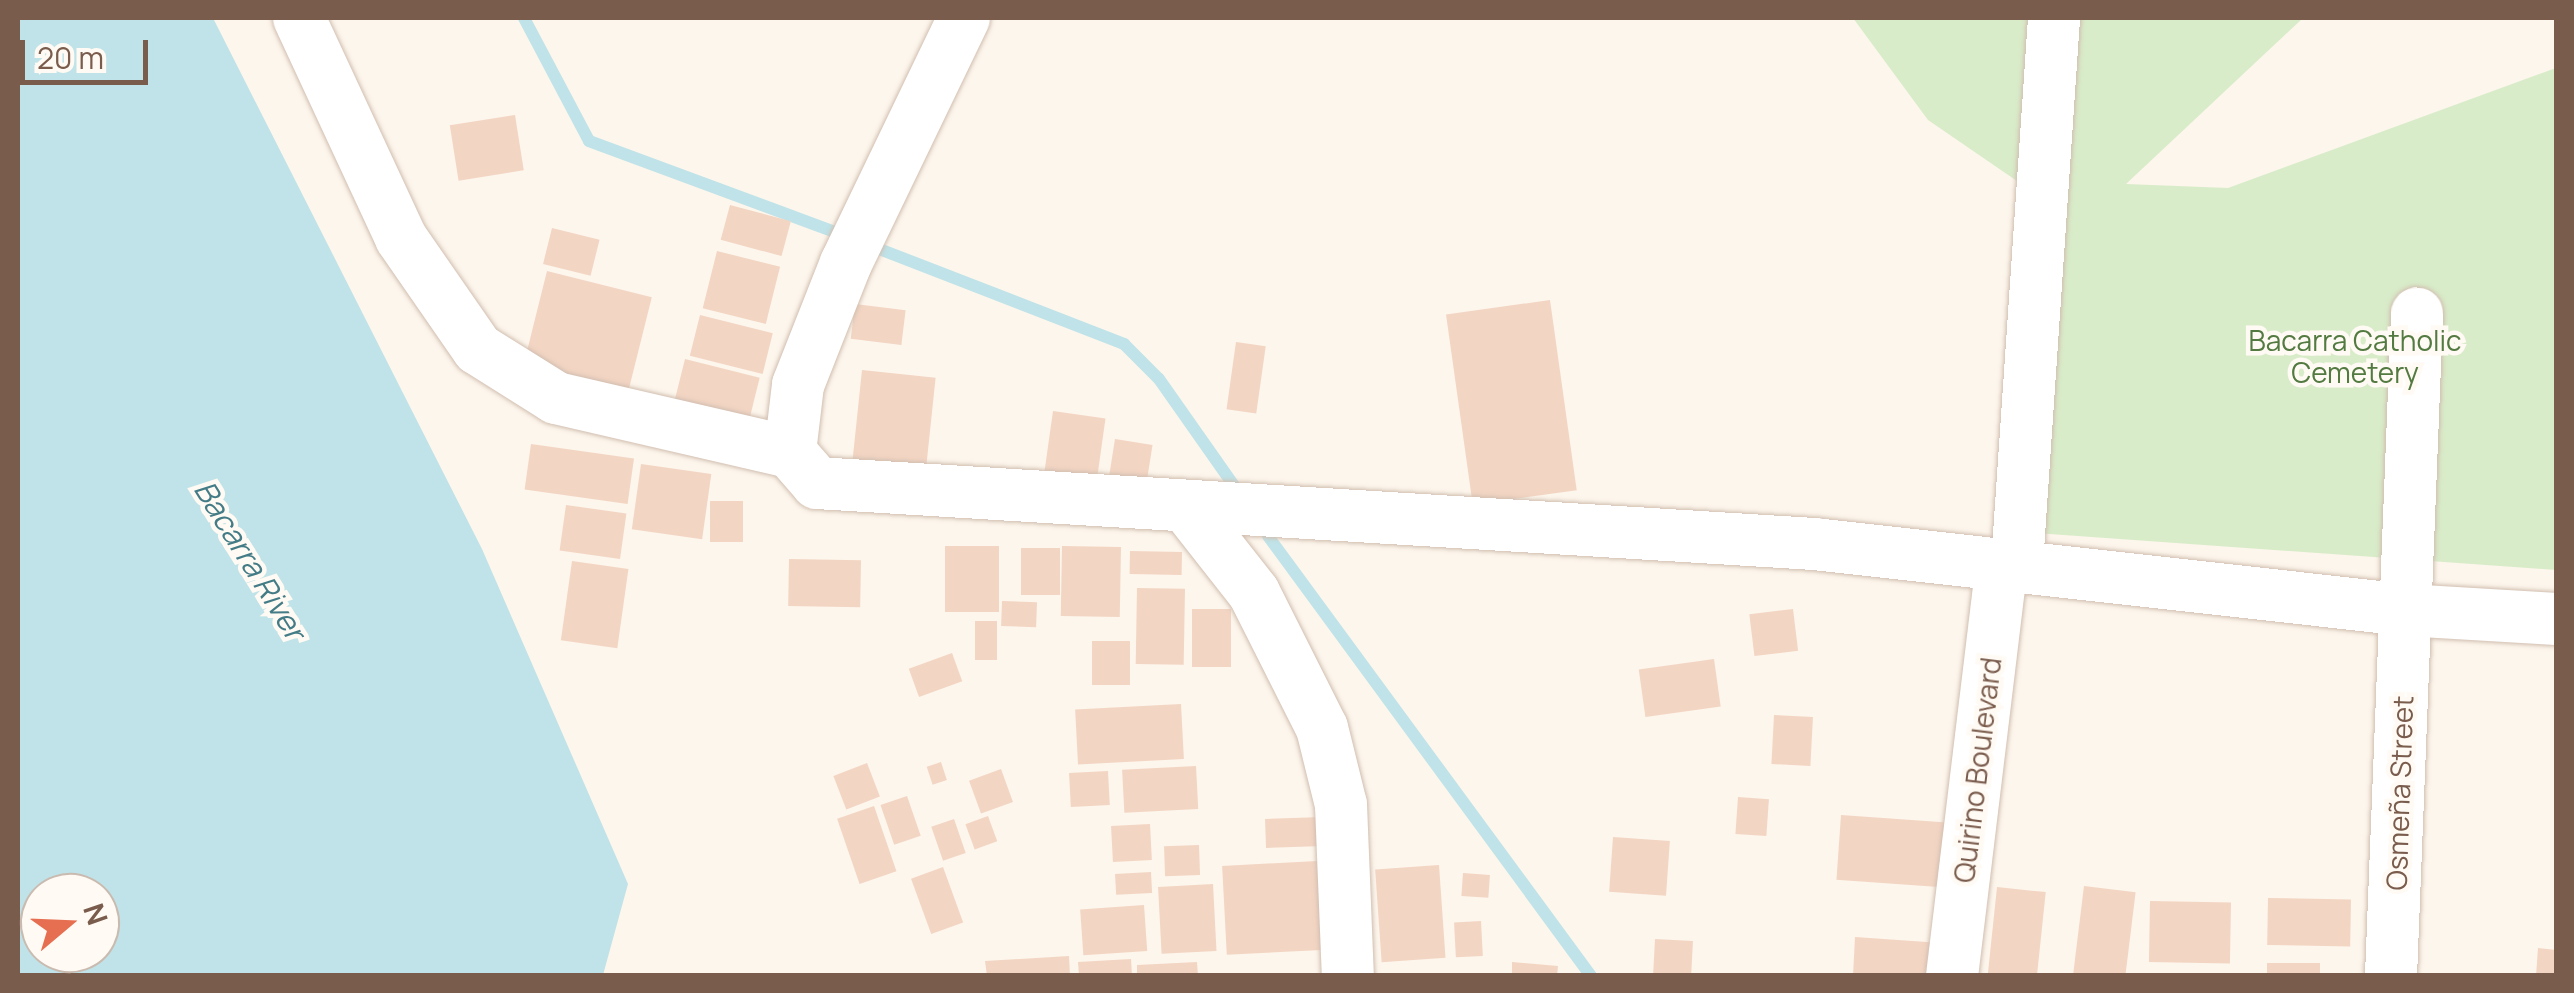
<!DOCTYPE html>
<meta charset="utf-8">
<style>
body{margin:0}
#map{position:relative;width:2574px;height:993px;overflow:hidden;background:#fdf6ec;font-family:Manrope,sans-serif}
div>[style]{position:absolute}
.green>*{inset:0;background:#d8ecc9}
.water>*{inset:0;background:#bfe3e8}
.stream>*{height:12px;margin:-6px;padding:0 6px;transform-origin:6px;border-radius:6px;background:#bfe3e8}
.building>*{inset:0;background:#f3d5c3;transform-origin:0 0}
.roads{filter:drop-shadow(0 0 2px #d1beb0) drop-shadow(0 0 2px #d1beb0)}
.minor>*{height:52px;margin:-26px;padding:0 26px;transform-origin:26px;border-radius:26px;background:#fff}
span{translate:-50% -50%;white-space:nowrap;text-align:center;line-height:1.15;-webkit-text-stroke:9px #fffaf3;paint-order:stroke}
.park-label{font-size:28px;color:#537a41}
.street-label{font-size:28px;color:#7a5c4d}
.water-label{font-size:30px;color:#437c86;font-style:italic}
.frame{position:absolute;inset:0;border:20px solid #7a5c4d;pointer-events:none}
.north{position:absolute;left:20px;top:873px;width:100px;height:100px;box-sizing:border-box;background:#fffaf3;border:2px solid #cabbb1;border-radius:50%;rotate:71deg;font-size:28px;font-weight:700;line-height:40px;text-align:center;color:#7a5c4d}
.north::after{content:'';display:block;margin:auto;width:35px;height:45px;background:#e76f51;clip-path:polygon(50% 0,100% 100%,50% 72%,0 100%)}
.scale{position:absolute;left:20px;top:40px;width:128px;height:45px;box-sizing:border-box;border:5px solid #7a5c4d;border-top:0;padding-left:12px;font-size:30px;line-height:35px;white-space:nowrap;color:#7a5c4d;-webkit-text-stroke:8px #fffaf3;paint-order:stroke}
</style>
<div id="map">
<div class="green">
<div style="clip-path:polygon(1853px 18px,2303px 18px,2126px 184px,2228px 188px,2556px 68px,2556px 570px,2007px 531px,2033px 192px,1928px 120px)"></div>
</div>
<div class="water">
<div style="clip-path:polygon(evenodd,18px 18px,213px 18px,482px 549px,628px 884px,603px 975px,18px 975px,18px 18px,40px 893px,100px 893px,100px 953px,40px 953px,40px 893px)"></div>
</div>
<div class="stream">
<div style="left:524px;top:18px;width:139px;rotate:62.1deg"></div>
<div style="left:589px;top:141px;width:274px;rotate:20.3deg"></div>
<div style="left:869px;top:245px;width:274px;rotate:21.2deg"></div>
<div style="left:1124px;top:344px;width:49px;rotate:45deg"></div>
<div style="left:1159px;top:379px;width:139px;rotate:54.9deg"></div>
<div style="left:1268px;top:536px;width:546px;rotate:53.72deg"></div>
</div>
<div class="building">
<div style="left:515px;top:115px;width:56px;height:66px;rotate:81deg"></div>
<div style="left:730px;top:205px;width:63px;height:36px;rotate:15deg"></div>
<div style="left:552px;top:228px;width:49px;height:37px;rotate:14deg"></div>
<div style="left:717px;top:251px;width:65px;height:59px;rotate:14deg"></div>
<div style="left:547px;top:271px;width:108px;height:100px;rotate:14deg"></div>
<div style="left:1550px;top:300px;width:192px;height:105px;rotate:82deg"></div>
<div style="left:855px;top:304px;width:51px;height:35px;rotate:7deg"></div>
<div style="left:700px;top:315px;width:75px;height:42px;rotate:14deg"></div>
<div style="left:1236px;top:342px;width:30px;height:68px;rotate:8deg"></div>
<div style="left:685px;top:359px;width:77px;height:56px;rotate:14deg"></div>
<div style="left:862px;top:370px;width:74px;height:105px;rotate:6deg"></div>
<div style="left:1053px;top:411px;width:53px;height:74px;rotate:8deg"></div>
<div style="left:1115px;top:439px;width:38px;height:47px;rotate:9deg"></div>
<div style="left:531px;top:444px;width:104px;height:46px;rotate:8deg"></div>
<div style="left:641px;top:464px;width:71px;height:66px;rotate:8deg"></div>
<div style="left:710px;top:501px;width:33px;height:41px"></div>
<div style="left:566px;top:505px;width:61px;height:46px;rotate:8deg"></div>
<div style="left:945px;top:546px;width:54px;height:66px"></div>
<div style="left:1062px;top:546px;width:59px;height:70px;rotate:1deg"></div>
<div style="left:1021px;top:548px;width:39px;height:47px"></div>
<div style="left:1130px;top:551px;width:52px;height:23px;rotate:1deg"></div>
<div style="left:789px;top:559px;width:72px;height:47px;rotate:1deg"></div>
<div style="left:572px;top:561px;width:57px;height:80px;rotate:8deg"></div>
<div style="left:1137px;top:588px;width:48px;height:76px;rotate:1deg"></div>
<div style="left:1002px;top:601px;width:35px;height:25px;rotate:2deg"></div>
<div style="left:1192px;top:609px;width:39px;height:58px"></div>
<div style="left:1793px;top:609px;width:42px;height:44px;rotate:83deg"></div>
<div style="left:975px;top:621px;width:22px;height:39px"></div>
<div style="left:1092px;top:641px;width:38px;height:44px"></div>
<div style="left:952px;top:653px;width:30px;height:46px;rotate:70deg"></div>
<div style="left:1714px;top:659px;width:48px;height:76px;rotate:82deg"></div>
<div style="left:1181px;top:704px;width:55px;height:106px;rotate:87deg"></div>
<div style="left:1774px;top:715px;width:39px;height:49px;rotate:3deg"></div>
<div style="left:941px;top:762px;width:19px;height:15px;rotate:72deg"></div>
<div style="left:867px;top:763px;width:36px;height:36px;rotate:69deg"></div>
<div style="left:1196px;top:766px;width:43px;height:74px;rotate:87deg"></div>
<div style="left:1001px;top:769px;width:35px;height:34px;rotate:70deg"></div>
<div style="left:1108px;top:771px;width:34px;height:39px;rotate:87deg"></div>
<div style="left:907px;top:796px;width:42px;height:28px;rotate:71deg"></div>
<div style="left:1738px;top:797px;width:31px;height:37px;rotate:4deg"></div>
<div style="left:874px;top:806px;width:69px;height:39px;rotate:71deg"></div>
<div style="left:1841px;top:815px;width:106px;height:65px;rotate:4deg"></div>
<div style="left:988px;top:816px;width:27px;height:24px;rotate:70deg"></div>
<div style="left:1323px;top:817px;width:29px;height:58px;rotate:88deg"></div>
<div style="left:954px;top:819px;width:36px;height:24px;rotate:71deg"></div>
<div style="left:1150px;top:824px;width:36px;height:39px;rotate:87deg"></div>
<div style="left:1613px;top:837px;width:57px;height:55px;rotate:4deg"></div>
<div style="left:1199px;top:845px;width:30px;height:35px;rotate:88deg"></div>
<div style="left:1317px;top:861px;width:89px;height:95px;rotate:87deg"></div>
<div style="left:1439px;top:865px;width:93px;height:64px;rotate:86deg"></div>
<div style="left:943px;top:867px;width:59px;height:34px;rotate:70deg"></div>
<div style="left:1151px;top:872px;width:21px;height:36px;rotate:87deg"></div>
<div style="left:1463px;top:873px;width:27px;height:23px;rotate:4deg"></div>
<div style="left:1213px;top:884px;width:67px;height:55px;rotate:87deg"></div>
<div style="left:2084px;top:886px;width:52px;height:90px;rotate:7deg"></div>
<div style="left:1997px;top:887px;width:49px;height:89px;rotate:6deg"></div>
<div style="left:2268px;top:898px;width:83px;height:47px;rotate:1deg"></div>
<div style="left:2150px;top:901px;width:81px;height:61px;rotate:1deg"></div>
<div style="left:1144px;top:905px;width:46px;height:64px;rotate:86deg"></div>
<div style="left:1481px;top:921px;width:35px;height:27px;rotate:87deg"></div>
<div style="clip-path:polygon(1855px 937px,1941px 943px,1939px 976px,1853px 976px)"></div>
<div style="left:1655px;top:939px;width:38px;height:37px;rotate:3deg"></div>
<div style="clip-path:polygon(2538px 948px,2556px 950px,2556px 976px,2536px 976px)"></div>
<div style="clip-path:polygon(1069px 956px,1070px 976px,987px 976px,985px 961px)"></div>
<div style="clip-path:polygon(1131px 959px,1132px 976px,1079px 976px,1078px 962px)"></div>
<div style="clip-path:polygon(1197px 962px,1198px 976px,1137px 976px,1137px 965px)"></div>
<div style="clip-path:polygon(1512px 962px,1558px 966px,1557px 976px,1512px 976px)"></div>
<div style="left:2267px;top:963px;width:53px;height:13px"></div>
</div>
<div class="roads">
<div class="minor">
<div style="left:299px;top:18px;width:242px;rotate:65.1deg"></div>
<div style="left:401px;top:238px;width:135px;rotate:55.3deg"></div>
<div style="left:478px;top:349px;width:92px;rotate:32.1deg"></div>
<div style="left:556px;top:398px;width:240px;rotate:13deg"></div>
<div style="left:964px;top:18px;width:272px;rotate:115.7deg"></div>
<div style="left:846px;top:263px;width:131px;rotate:111.5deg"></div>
<div style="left:798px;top:385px;width:67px;rotate:96.8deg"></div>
<div style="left:790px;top:452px;width:41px;rotate:48.9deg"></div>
<div style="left:817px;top:483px;width:999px;rotate:3.5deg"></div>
<div style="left:1814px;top:544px;width:596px;rotate:6.36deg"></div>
<div style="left:2406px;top:610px;width:150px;rotate:3.4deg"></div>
<div style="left:1188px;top:509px;width:107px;rotate:51.8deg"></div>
<div style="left:1254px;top:593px;width:151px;rotate:63.3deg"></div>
<div style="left:1322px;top:728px;width:79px;rotate:76.1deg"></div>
<div style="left:1341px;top:805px;width:171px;rotate:87.7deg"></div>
<div style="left:2017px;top:564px;width:547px;rotate:-86.12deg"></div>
<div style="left:1952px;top:976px;width:415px;rotate:-83.1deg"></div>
<div style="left:2391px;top:976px;width:663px;rotate:-87.75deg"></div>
</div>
</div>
<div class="park-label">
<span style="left:2355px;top:356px">Bacarra Catholic<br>Cemetery</span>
</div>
<div class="street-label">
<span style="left:1977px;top:770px;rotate:-83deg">Quirino Boulevard</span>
<span style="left:2399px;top:793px;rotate:-88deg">Osmeña Street</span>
</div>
<div class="water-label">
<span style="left:250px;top:560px;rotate:58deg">Bacarra River</span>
</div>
<div class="frame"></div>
<div class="north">N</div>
<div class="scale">20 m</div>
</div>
